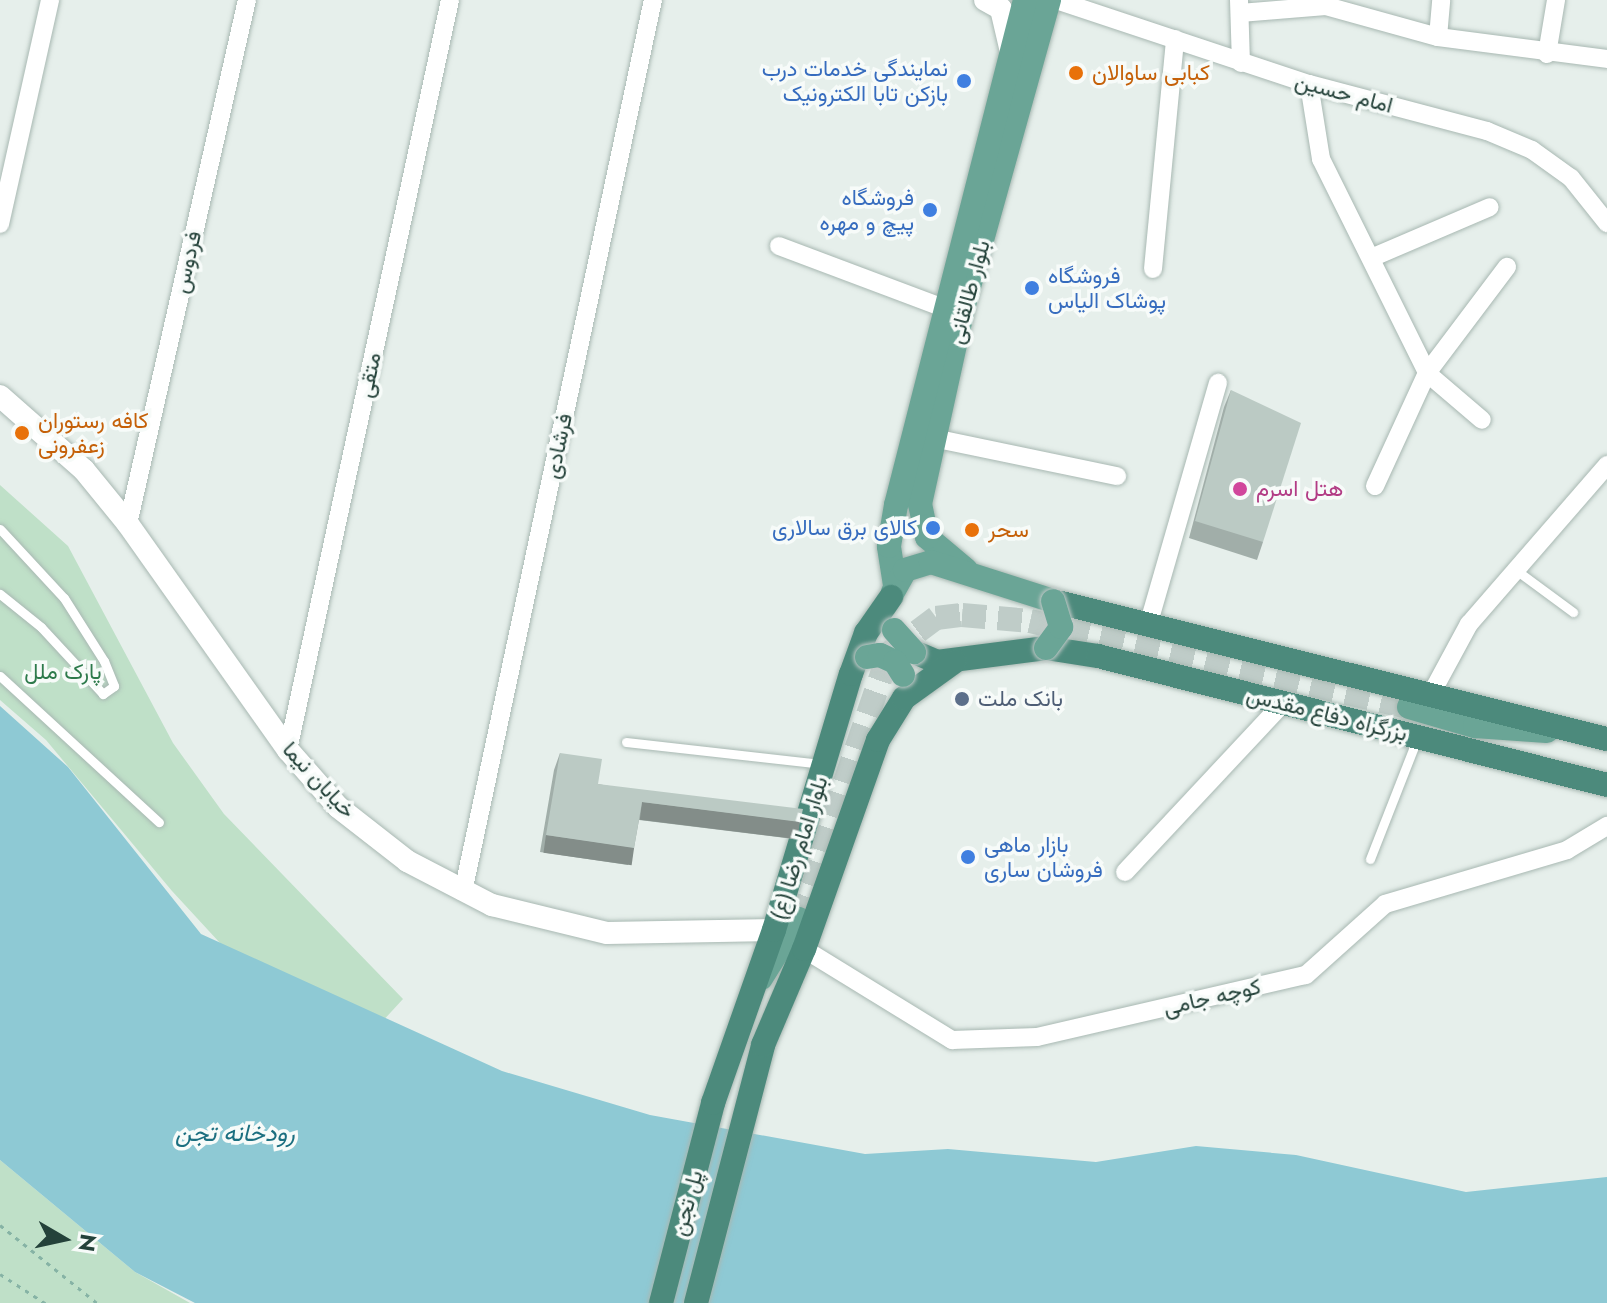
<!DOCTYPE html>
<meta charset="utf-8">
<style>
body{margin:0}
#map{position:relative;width:1607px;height:1303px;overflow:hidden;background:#e6efeb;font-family:Jost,Vazirmatn,sans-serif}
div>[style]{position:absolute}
.green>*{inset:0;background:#bfe0c8}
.water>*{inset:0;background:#8ec9d4}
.trunk-tunnel>*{height:24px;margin-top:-12px;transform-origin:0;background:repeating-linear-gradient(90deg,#bfccc8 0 24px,transparent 0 36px)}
.path>*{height:3px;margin-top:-1.5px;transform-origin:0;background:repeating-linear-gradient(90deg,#86b3a5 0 4px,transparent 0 10px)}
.roads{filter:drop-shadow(0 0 2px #a8b8b2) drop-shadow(0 0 2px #a8b8b2)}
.service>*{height:9px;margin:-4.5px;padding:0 4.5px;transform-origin:4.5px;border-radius:4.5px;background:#fff}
.minor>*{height:18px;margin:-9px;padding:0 9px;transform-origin:9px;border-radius:9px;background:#fff}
.tertiary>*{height:22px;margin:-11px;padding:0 11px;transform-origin:11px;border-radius:11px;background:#fff}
.primary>*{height:24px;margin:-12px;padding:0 12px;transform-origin:12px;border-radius:12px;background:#6aa596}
.trunk>*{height:24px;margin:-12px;padding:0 12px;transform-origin:12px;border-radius:12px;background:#4c8a7c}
.bridges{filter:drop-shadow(0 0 2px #c2cac8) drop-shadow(0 0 2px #c2cac8)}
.primary-bridge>*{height:24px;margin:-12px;padding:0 12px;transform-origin:12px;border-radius:12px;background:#6aa596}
.wall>*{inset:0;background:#a1aea9}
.shaded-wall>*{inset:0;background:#838d89;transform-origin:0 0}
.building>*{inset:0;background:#bbcac4}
.dots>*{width:22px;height:22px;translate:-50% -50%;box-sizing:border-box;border:4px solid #f7fbf9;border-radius:50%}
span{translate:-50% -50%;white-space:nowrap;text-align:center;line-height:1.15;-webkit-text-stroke:7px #f7fbf9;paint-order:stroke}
.shop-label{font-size:22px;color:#366cbe}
.right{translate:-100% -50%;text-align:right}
.left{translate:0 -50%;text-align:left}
.food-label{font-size:22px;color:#c56008}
.street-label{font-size:22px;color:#24423a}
.hotel-label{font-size:22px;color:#b23c85}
.park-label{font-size:22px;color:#2d7a4b}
.service-label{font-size:22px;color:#4e5e75}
.water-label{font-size:24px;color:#1c6f80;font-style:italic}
.north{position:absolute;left:24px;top:1199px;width:80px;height:80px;-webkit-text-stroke:6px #f7fbf9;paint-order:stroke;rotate:99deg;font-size:22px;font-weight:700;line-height:32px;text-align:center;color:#24423a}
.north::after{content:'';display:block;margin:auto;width:28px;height:36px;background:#24423a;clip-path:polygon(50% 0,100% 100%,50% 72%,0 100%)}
</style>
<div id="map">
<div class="green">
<div style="clip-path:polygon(0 485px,68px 546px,173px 743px,224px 814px,403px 999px,356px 1050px,280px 1008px,172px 891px,46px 740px,0 700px)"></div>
<div style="clip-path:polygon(0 1160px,135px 1272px,190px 1303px,0 1303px)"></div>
</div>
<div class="water">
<div style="clip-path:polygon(0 706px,68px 767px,201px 934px,502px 1071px,650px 1115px,865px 1154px,948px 1149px,1096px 1162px,1196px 1146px,1296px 1155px,1466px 1192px,1607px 1177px,1607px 1303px,195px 1303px,135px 1272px,0 1160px)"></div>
</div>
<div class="trunk-tunnel">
<div style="left:798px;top:919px;width:281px;rotate:-71.1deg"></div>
<div style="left:889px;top:653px;width:59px;rotate:-36.7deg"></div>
<div style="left:936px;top:618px;width:26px;rotate:-7deg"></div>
<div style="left:962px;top:615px;width:68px;rotate:5deg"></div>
<div style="left:1030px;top:621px;width:389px;rotate:12.8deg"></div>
</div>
<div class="path">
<div style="left:0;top:1225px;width:124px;rotate:38.8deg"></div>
<div style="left:0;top:1274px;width:54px;rotate:32.8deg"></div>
</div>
<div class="roads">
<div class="service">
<div style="left:0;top:529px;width:94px;rotate:47.2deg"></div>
<div style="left:64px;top:598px;width:75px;rotate:57.6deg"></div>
<div style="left:104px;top:661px;width:27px;rotate:68deg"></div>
<div style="left:114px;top:686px;width:14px;rotate:144deg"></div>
<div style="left:103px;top:694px;width:91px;rotate:-132.8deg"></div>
<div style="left:41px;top:627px;width:53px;rotate:-141.2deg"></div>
<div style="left:1516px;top:570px;width:71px;rotate:36.4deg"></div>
<div style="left:0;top:676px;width:216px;rotate:42.6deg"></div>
<div style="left:626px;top:742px;width:196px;rotate:6.4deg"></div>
<div style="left:1370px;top:859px;width:129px;rotate:-68.6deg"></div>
</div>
<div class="minor">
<div style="left:1056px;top:0;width:267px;rotate:18.4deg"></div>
<div style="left:1309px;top:84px;width:184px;rotate:14.8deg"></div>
<div style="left:1487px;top:131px;width:49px;rotate:22.9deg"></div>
<div style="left:1532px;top:150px;width:48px;rotate:35.7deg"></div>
<div style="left:1571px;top:178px;width:58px;rotate:51.3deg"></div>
<div style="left:1239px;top:0;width:63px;rotate:88.2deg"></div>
<div style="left:1240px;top:13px;width:86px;rotate:-4.7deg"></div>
<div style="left:1326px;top:6px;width:116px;rotate:15.5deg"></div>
<div style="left:1438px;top:37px;width:170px;rotate:7.4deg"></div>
<div style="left:1438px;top:37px;width:37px;rotate:-85deg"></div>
<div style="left:1547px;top:54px;width:55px;rotate:-80.5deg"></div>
<div style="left:1309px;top:84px;width:76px;rotate:80.9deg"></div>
<div style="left:1321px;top:159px;width:239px;rotate:63.6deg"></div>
<div style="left:1427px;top:373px;width:72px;rotate:40.5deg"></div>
<div style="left:0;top:224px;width:230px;rotate:-77.4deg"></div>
<div style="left:779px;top:246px;width:176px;rotate:20.6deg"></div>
<div style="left:1371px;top:258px;width:129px;rotate:-23.2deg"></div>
<div style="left:1153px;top:269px;width:231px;rotate:-84.5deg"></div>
<div style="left:933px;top:438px;width:188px;rotate:11.7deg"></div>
<div style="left:1375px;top:486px;width:124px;rotate:-65.3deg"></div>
<div style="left:1427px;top:373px;width:133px;rotate:-53deg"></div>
<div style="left:128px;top:524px;width:537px;rotate:-77.21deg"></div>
<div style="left:1149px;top:622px;width:249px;rotate:-73.9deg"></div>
<div style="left:1430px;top:696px;width:82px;rotate:-61.6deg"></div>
<div style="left:1469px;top:624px;width:211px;rotate:-49deg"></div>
<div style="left:288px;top:750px;width:767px;rotate:-77.81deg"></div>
<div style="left:1125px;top:872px;width:231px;rotate:-46.9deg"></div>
<div style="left:463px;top:892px;width:912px;rotate:-77.98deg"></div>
<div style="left:804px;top:949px;width:174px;rotate:31.6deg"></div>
<div style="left:952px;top:1040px;width:85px;rotate:-2deg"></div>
<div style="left:1037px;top:1037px;width:276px;rotate:-13deg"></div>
<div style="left:1306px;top:975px;width:106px;rotate:-41.9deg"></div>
<div style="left:1385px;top:904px;width:190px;rotate:-16.5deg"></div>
<div style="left:1567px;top:850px;width:47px;rotate:-31deg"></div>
</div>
<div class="tertiary">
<div style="left:985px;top:0;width:18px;rotate:29deg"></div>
<div style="left:1001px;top:9px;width:44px;rotate:76.9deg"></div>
<div style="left:0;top:396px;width:112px;rotate:41.4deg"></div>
<div style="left:84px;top:470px;width:70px;rotate:50.8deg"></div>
<div style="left:128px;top:524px;width:277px;rotate:54.7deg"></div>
<div style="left:288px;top:750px;width:76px;rotate:48.7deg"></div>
<div style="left:338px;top:807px;width:88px;rotate:38deg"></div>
<div style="left:407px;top:861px;width:96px;rotate:27.4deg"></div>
<div style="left:492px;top:905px;width:118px;rotate:13.7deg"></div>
<div style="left:607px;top:933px;width:167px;rotate:-1deg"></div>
</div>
<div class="primary">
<div style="left:966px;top:570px;width:51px;rotate:-139.8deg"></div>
<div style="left:927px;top:537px;width:34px;rotate:-102deg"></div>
<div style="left:920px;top:504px;width:201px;rotate:-77.6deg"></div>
<div style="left:963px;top:308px;width:320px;rotate:-74.4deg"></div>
<div style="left:895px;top:585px;width:39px;rotate:-99deg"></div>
<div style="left:889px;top:546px;width:42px;rotate:-80.3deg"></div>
<div style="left:896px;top:505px;width:521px;rotate:-75.67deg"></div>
<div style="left:893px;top:592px;width:25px;rotate:-61deg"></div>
<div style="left:905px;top:570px;width:27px;rotate:-17deg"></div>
<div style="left:931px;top:562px;width:128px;rotate:17.7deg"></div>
<div style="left:1409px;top:707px;width:69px;rotate:16.1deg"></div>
<div style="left:1475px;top:726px;width:72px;rotate:4deg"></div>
<div style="left:761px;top:978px;width:70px;rotate:-57.9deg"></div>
</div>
<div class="trunk">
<div style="left:1053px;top:601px;width:571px;rotate:13.99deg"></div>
<div style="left:914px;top:652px;width:25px;rotate:23deg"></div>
<div style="left:937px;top:662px;width:110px;rotate:-7.3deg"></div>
<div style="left:1046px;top:648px;width:53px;rotate:8.7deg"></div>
<div style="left:1098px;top:656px;width:525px;rotate:14.22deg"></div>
<div style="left:661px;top:1303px;width:207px;rotate:-75.4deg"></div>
<div style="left:713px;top:1103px;width:183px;rotate:-70.6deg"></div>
<div style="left:774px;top:930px;width:267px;rotate:-73.3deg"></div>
<div style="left:851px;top:674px;width:44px;rotate:-69.9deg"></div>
<div style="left:866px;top:633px;width:44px;rotate:-55.2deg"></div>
<div style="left:696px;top:1303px;width:267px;rotate:-75.4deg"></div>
<div style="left:763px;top:1045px;width:104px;rotate:-66.9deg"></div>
<div style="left:804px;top:949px;width:222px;rotate:-70.5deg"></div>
<div style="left:878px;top:740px;width:49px;rotate:-58.2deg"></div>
<div style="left:904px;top:698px;width:62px;rotate:-35.8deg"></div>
</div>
</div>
<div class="bridges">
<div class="primary-bridge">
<div style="left:894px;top:630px;width:30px;rotate:48deg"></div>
<div style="left:1046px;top:648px;width:26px;rotate:-54deg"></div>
<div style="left:1061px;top:627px;width:27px;rotate:-107deg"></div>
<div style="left:867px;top:657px;width:13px;rotate:-9deg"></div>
<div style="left:880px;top:655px;width:17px;rotate:25deg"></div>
<div style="left:895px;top:662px;width:15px;rotate:58deg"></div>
</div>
</div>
<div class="wall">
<div style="clip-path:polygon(1231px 390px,1263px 542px,1257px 560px,1189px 538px,1224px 407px)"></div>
<div style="clip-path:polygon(560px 753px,598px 784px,800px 822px,794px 839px,639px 820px,634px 848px,628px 865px,540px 852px,554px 770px)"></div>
</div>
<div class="shaded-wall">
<div style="left:642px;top:802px;width:159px;height:18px;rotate:7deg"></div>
<div style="left:546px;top:835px;width:89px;height:18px;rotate:8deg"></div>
</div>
<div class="building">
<div style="clip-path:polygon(1231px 390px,1301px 423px,1263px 542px,1195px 521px)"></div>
<div style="clip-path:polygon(560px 753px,602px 759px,598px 784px,803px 809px,800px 822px,642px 802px,634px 848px,546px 835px)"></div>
</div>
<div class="dots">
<div style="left:1076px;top:73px;background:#e8710a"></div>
<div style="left:964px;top:81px;background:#3f7fe0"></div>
<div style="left:930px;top:210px;background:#3f7fe0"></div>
<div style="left:1032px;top:288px;background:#3f7fe0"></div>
<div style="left:22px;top:433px;background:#e8710a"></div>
<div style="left:1240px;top:489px;background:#d1479c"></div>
<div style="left:933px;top:528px;background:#3f7fe0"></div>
<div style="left:972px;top:530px;background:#e8710a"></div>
<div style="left:962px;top:699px;background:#5c6f8a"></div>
<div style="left:968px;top:857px;background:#3f7fe0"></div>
</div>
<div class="shop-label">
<span class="right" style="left:948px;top:81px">نمایندگی خدمات درب<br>بازکن تابا الکترونیک</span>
<span class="right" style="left:914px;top:210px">فروشگاه<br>پیچ و مهره</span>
<span class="left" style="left:1048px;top:288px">فروشگاه<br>پوشاک الیاس</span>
<span class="right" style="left:917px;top:528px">کالای برق سالاری</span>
<span class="left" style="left:984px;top:857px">بازار ماهی<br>فروشان ساری</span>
</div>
<div class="food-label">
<span class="left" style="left:1092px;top:73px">کبابی ساوالان</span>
<span class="left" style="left:38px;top:433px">کافه رستوران<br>زعفرونی</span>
<span class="left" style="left:988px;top:530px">سحر</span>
</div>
<div class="street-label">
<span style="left:1344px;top:93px;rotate:15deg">امام حسین</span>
<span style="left:187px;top:262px;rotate:-77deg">فردوس</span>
<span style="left:969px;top:292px;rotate:-75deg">بلوار طالقانی</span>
<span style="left:369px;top:375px;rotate:-78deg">متقی</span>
<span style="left:558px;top:446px;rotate:-78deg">فرشادی</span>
<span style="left:1327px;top:714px;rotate:14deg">بزرگراه دفاع مقدس</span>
<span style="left:319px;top:780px;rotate:47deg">خیابان نیما</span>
<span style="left:799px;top:848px;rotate:-73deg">بلوار امام رضا (ع)</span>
<span style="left:1212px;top:997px;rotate:-13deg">کوچه جامی</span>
<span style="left:687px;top:1203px;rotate:-75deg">پل تجن</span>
</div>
<div class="hotel-label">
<span class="left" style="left:1256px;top:489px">هتل اسرم</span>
</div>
<div class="park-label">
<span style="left:63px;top:672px">پارک ملل</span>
</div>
<div class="service-label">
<span class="left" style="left:978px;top:699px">بانک ملت</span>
</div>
<div class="water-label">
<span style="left:235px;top:1133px">رودخانه تجن</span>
</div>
<div class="north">N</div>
</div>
